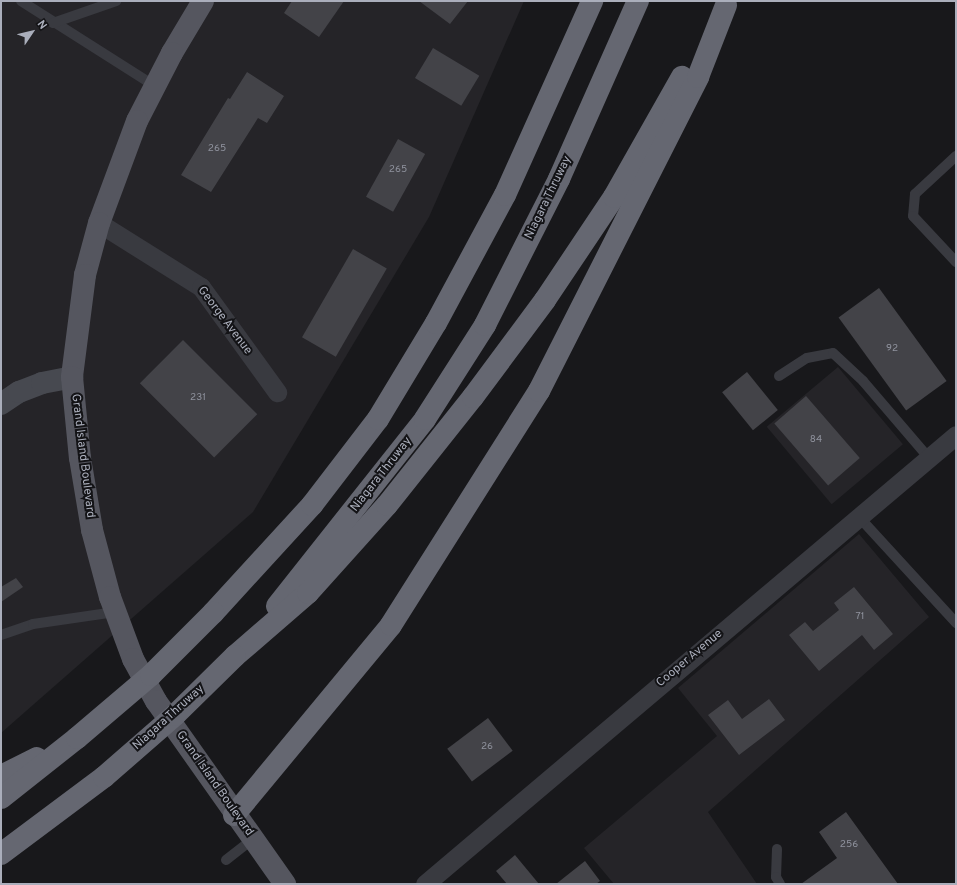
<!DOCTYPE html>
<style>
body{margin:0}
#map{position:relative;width:957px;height:885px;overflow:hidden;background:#18181b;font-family:Overpass,sans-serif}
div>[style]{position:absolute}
.built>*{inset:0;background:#252428;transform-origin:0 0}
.building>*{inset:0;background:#434348;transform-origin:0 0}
.service>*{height:10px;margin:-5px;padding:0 5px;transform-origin:5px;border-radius:5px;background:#393a40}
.minor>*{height:19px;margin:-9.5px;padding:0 9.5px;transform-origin:9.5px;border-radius:9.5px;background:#393a40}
.secondary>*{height:22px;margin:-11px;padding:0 11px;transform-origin:11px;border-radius:11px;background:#474950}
.primary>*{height:22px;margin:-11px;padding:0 11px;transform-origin:11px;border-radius:11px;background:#55565f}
.motorway>*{height:22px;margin:-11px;padding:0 11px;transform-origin:11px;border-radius:11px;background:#656771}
.motorway-bridge>*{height:22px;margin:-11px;padding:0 11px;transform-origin:11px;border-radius:11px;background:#656771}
span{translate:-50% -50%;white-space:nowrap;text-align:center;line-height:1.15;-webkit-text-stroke:4px #131316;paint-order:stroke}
.number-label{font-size:10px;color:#90939e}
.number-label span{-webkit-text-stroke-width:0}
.street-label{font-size:12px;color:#aaaebb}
.frame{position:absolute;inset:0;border:2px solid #aaaebb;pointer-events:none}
.north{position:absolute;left:12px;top:12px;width:40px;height:40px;-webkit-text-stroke:3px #131316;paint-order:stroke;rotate:55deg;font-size:11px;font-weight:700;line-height:16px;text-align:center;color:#aaaebb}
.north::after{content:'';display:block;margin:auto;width:14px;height:18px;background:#aaaebb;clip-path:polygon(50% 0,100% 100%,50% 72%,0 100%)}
</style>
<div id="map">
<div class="built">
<div style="clip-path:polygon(1px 1px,524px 1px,429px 217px,253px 512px,1px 733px)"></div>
<div style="left:838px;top:367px;width:101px;height:93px;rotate:50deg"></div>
<div style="clip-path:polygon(859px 534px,929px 617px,708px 812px,757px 884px,614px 884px,584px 848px,717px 736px,678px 688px)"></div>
</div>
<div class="building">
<div style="clip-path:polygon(292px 1px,344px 1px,319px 37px,284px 13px)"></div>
<div style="clip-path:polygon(419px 1px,468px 1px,450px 24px)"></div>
<div style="left:433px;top:48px;width:54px;height:35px;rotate:31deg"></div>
<div style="clip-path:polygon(247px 72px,284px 96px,267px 123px,258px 118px,211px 192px,181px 175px,228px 98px,230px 99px)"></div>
<div style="left:398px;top:139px;width:31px;height:66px;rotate:29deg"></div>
<div style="left:353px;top:249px;width:39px;height:102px;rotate:30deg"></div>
<div style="left:879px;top:288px;width:115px;height:50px;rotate:54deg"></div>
<div style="left:183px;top:340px;width:105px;height:61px;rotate:45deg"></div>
<div style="left:747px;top:372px;width:49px;height:32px;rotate:51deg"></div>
<div style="left:806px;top:396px;width:82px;height:42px;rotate:49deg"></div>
<div style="clip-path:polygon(16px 578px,23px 587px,1px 602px,1px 587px)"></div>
<div style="clip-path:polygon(854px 587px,893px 634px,874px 650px,862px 635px,819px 671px,789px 635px,805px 622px,813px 631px,839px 610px,834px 603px)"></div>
<div style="clip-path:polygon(769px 699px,785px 720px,739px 755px,708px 715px,728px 700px,742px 719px)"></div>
<div style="left:488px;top:718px;width:41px;height:51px;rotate:53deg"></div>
<div style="clip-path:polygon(846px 812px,898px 884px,801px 884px,837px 858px,819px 832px)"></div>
<div style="clip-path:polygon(515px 855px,539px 884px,507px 884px,496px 871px)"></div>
<div style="clip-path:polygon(585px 861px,600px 881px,596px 884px,556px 884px)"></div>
</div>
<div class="service">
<div style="left:21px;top:1px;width:159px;rotate:32.4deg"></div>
<div style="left:53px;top:23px;width:67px;rotate:-19.2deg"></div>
<div style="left:956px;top:156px;width:56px;rotate:137.2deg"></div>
<div style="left:915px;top:194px;width:22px;rotate:95deg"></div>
<div style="left:913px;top:216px;width:63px;rotate:46.9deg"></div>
<div style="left:779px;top:376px;width:33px;rotate:-33deg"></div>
<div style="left:807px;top:358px;width:26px;rotate:-11deg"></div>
<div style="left:833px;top:353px;width:41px;rotate:43deg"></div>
<div style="left:863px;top:381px;width:101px;rotate:49.4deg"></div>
<div style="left:859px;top:517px;width:144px;rotate:47.5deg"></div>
<div style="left:1px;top:635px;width:34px;rotate:-19deg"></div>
<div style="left:33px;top:624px;width:83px;rotate:-8.3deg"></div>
<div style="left:777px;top:849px;width:28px;rotate:92deg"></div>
<div style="left:776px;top:877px;width:8px;rotate:60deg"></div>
<div style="left:226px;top:860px;width:33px;rotate:-38deg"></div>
</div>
<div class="minor">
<div style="left:99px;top:223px;width:120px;rotate:32.1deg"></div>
<div style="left:201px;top:287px;width:130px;rotate:54.1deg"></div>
<div style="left:425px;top:884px;width:695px;rotate:-40.22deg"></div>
</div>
<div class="secondary">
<div style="left:1px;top:404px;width:22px;rotate:-34deg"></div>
<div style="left:19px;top:392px;width:25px;rotate:-21deg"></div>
<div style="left:42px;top:383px;width:31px;rotate:-11deg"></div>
</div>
<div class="primary">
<div style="left:203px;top:1px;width:61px;rotate:120.8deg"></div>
<div style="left:172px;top:53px;width:76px;rotate:117.2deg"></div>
<div style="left:137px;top:121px;width:109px;rotate:110.4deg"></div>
<div style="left:99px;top:223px;width:54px;rotate:105.1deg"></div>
<div style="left:85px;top:275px;width:103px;rotate:97.3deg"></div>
<div style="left:72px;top:377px;width:81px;rotate:84.4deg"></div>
<div style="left:80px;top:458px;width:73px;rotate:80.5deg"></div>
<div style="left:92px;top:530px;width:69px;rotate:75deg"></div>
<div style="left:110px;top:597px;width:66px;rotate:69.6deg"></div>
<div style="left:133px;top:659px;width:48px;rotate:61.3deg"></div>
<div style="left:156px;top:701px;width:224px;rotate:54.8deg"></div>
</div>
<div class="motorway">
<div style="left:277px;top:606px;width:238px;rotate:-51.6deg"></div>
<div style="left:425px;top:419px;width:112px;rotate:-57.4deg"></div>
<div style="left:485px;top:325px;width:164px;rotate:-63.1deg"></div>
<div style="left:559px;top:179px;width:195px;rotate:-66.1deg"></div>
<div style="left:213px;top:613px;width:147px;rotate:-47.5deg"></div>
<div style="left:312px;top:505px;width:108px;rotate:-52.5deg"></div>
<div style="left:378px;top:419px;width:112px;rotate:-58.9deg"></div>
<div style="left:436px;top:323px;width:145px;rotate:-61.7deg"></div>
<div style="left:505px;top:195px;width:213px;rotate:-65.8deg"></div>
<div style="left:235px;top:656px;width:96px;rotate:-40.8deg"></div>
<div style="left:308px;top:593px;width:118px;rotate:-48.1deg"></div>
<div style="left:387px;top:505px;width:138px;rotate:-51.5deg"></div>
<div style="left:473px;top:397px;width:121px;rotate:-53.4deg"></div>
<div style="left:545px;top:300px;width:124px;rotate:-56.2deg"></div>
<div style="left:614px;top:197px;width:138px;rotate:-60.5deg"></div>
<div style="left:1px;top:776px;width:40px;rotate:-26.6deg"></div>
<div style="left:1px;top:798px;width:97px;rotate:-38.3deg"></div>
<div style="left:234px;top:815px;width:246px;rotate:-50.4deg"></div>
<div style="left:391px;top:625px;width:277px;rotate:-57.7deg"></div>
<div style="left:539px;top:391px;width:352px;rotate:-63.1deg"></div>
<div style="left:698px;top:77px;width:77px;rotate:-68.7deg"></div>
<div style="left:1px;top:854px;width:129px;rotate:-36.8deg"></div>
</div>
<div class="motorway-bridge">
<div style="left:77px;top:738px;width:97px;rotate:-40.4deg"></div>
<div style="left:151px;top:675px;width:88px;rotate:-45deg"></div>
<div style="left:104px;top:777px;width:94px;rotate:-41.1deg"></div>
<div style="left:175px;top:715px;width:84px;rotate:-44.5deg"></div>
</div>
<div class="number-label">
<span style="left:217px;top:149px">265</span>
<span style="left:398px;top:170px">265</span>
<span style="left:892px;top:349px">92</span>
<span style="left:198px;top:398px">231</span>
<span style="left:816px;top:440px">84</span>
<span style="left:860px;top:617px">71</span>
<span style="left:487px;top:747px">26</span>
<span style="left:849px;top:845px">256</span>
</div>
<div class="street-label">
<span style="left:549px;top:198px;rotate:-64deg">Niagara Thruway</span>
<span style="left:224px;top:321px;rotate:53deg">George Avenue</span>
<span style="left:82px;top:456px;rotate:83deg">Grand Island Boulevard</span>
<span style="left:382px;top:475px;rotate:-52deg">Niagara Thruway</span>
<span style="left:690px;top:659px;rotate:-40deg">Cooper Avenue</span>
<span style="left:169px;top:718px;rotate:-42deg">Niagara Thruway</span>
<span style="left:214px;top:784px;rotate:55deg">Grand Island Boulevard</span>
</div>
<div class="frame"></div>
<div class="north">N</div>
</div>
